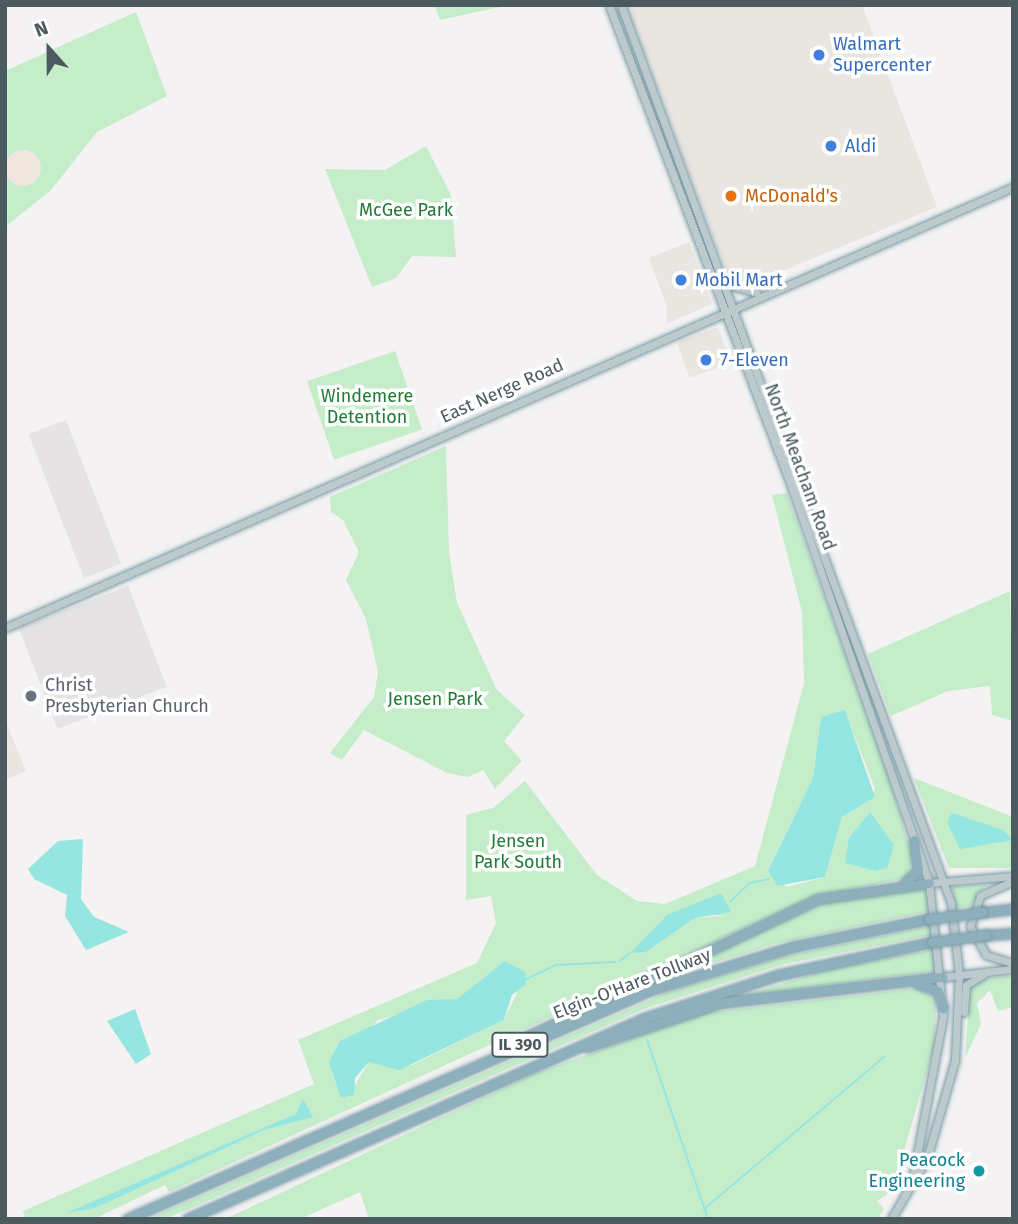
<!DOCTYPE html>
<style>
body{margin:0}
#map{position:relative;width:1018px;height:1224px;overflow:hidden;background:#f4f2f2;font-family:"Fira Sans",sans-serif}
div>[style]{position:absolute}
.commercial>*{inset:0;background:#e9e5e0;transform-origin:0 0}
.education>*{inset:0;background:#e5e3e4;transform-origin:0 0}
.green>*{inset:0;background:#c5edc9;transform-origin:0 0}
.sand>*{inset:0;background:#f0e7e1}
.round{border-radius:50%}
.water>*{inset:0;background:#95e6e1}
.stream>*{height:2px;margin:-1px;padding:0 1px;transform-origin:1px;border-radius:1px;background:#95e6e1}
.roads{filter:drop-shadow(0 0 2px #799ca8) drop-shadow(0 0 2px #799ca8)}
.secondary>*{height:7px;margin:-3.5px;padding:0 3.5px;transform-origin:3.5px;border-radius:3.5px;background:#bccace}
.highway>*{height:9px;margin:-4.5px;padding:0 4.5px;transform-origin:4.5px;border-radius:4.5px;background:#8eb0bc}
.bridges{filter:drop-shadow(0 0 2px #799ca8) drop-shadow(0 0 2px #799ca8)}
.highway-bridge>*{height:9px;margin:-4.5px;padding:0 4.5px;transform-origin:4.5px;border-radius:4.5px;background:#8eb0bc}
.dots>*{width:19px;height:19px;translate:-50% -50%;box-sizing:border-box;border:4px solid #fff;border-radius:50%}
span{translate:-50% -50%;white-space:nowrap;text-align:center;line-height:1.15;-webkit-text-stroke:7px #fff;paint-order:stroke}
.shield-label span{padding:2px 5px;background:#fff;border:2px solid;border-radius:5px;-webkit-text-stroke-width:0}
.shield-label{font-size:16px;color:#4b5a5e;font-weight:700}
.shop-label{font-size:18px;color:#366cbe}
.left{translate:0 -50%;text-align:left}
.food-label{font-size:18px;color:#c56008}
.park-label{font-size:18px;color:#1f7b34}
.street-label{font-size:18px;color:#4b5a5e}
.worship-label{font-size:18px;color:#5b616d}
.culture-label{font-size:18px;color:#0d838f}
.right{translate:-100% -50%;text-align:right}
.frame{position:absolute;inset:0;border:7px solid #4b5a5e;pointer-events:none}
.north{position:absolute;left:14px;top:14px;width:70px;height:70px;-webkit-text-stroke:5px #fff;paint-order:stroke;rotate:339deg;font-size:19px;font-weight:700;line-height:28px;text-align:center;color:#4b5a5e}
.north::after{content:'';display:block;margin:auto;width:24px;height:32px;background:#4b5a5e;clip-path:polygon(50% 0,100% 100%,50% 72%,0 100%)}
</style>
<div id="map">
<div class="commercial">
<div style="clip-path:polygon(626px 5px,862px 5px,937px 207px,744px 287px,730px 282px)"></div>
<div style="clip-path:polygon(689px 242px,712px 304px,666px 324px,667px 307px,649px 258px)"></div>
<div style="left:718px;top:327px;width:38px;height:44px;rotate:70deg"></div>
<div style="clip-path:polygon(5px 720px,26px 771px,5px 780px)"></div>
</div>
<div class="education">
<div style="left:66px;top:420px;width:154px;height:40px;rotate:69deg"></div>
<div style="left:128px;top:586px;width:108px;height:117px;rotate:69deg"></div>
</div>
<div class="green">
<div style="clip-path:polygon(434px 5px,509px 5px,440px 20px)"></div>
<div style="clip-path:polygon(136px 12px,167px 96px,97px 132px,51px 190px,5px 227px,5px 71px)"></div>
<div style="clip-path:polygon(426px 146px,451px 195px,456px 257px,412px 256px,396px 278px,372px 287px,325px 169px,385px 170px)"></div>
<div style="left:395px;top:351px;width:83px;height:93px;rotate:71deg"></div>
<div style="clip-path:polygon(446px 446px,449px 552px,457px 603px,497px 690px,525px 715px,504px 741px,522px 761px,495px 789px,483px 770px,468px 777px,447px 773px,364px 730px,342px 760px,330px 753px,374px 697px,378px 672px,366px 619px,346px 580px,359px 552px,343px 520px,331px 512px,330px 497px)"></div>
<div style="clip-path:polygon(evenodd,787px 493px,892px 787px,913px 859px,907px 878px,812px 897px,169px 1192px,165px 1185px,94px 1219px,25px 1219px,23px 1211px,314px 1084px,298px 1040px,477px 963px,496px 923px,491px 896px,466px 900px,466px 815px,493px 808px,525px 781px,597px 875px,637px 901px,665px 904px,755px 866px,804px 683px,802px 612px,772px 495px,787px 493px,845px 711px,875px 789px,870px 800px,842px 817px,825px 877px,787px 887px,768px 869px,813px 778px,821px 718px,845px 711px,787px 493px,667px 915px,725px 915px,695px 918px,646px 952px,635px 950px,667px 915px,787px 493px,505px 962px,517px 993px,504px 1020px,412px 1065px,369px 1062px,347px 1098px,332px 1073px,378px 1020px,457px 999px,505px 962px)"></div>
<div style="clip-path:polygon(1010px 591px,1013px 721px,992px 715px,990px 686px,948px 691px,891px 716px,868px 654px)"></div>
<div style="clip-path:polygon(914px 778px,1013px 817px,1013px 868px,949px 868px)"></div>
<div style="clip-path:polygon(987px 884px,970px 906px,955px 908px,952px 887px)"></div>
<div style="clip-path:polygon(925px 889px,931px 911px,774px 944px,646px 984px,831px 900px)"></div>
<div style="clip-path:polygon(930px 926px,931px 935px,784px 964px,646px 1008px,166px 1219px,148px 1219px,668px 992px,782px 957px)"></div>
<div style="clip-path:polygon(936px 949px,936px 971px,740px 996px,831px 969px)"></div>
<div style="clip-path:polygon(1013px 975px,1013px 1007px,998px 1011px,990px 990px,977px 1003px,981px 1024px,965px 1058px,970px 988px,979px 980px)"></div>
<div style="clip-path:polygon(918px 988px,936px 999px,935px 1043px,893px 1190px,877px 1201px,884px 1209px,878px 1219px,369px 1219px,360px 1192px,300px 1219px,225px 1219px,536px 1073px,703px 1013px)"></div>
</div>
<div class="sand">
<div class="round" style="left:5px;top:150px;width:36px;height:36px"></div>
</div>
<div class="water">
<div style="clip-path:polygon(845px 710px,875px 797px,842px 817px,825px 877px,777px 886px,768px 870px,813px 778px,821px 717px)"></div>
<div style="clip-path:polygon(870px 812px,894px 845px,887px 868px,876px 871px,845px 863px,849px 838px)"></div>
<div style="clip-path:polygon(952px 813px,1003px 830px,1013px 840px,960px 849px,947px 822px)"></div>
<div style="clip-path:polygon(83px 839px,81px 899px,94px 917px,129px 932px,86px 950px,65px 916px,67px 895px,34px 879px,28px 869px,58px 841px)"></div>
<div style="clip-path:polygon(721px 893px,731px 912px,695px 918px,646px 952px,630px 953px,667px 915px)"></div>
<div style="clip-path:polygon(505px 961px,525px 972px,526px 984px,512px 995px,504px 1020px,399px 1070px,369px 1062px,355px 1078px,354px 1095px,341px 1098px,329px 1062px,340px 1041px,427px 1000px,457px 999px)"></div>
<div style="clip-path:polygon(135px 1009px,151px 1054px,136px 1064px,107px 1021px)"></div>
<div style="clip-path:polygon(303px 1099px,313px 1117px,264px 1130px,95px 1208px,66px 1213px,296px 1114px)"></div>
</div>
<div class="stream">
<div style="left:730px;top:902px;width:28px;rotate:-44deg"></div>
<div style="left:750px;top:883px;width:19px;rotate:-12deg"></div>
<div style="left:620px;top:961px;width:13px;rotate:-39deg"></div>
<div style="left:524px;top:980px;width:35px;rotate:-25deg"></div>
<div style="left:556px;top:965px;width:60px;rotate:-2.9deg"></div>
<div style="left:647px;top:1040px;width:189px;rotate:71.2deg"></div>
<div style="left:704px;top:1209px;width:236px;rotate:-40.2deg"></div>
</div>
<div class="roads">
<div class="secondary">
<div style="left:609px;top:5px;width:508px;rotate:69.25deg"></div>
<div style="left:789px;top:480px;width:427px;rotate:70.8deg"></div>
<div style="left:929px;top:883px;width:135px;rotate:84deg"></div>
<div style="left:943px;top:1017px;width:162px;rotate:100.7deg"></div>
<div style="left:621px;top:5px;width:957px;rotate:69.82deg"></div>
<div style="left:951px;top:903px;width:71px;rotate:83.6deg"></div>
<div style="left:959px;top:974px;width:86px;rotate:92.7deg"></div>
<div style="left:955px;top:1060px;width:102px;rotate:105.9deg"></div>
<div style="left:927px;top:1158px;width:71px;rotate:120.5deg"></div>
<div style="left:723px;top:283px;width:35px;rotate:16deg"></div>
<div style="left:5px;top:628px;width:1100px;rotate:-23.63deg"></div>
<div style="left:1013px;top:881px;width:36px;rotate:156deg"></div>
<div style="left:980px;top:896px;width:32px;rotate:108deg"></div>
<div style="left:970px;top:926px;width:33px;rotate:61deg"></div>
<div style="left:986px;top:955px;width:28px;rotate:17deg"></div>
<div style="left:929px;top:883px;width:84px;rotate:-4.8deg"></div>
<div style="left:942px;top:977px;width:71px;rotate:-6.4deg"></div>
<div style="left:964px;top:1012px;width:27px;rotate:-86deg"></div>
<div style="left:966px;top:985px;width:26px;rotate:-31deg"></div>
</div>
<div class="highway">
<div style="left:904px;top:884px;width:20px;rotate:-45deg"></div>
<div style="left:918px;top:870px;width:30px;rotate:-98deg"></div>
<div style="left:983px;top:912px;width:30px;rotate:-6deg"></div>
<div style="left:986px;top:935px;width:27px;rotate:-4deg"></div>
<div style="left:917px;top:983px;width:22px;rotate:21deg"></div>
<div style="left:938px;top:991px;width:18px;rotate:74deg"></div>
<div style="left:507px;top:1046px;width:344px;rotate:-25.3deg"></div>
<div style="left:818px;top:899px;width:112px;rotate:-8.2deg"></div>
<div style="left:587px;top:1047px;width:140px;rotate:-18.3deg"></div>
<div style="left:720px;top:1003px;width:224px;rotate:-6.7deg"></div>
<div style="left:127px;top:1219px;width:569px;rotate:-23.64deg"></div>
<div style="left:648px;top:991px;width:151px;rotate:-17deg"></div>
<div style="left:792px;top:947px;width:140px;rotate:-11.6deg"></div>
<div style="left:187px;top:1219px;width:497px;rotate:-23.7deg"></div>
<div style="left:642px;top:1019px;width:143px;rotate:-17.9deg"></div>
<div style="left:778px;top:975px;width:157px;rotate:-12.1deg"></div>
</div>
</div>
<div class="bridges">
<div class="highway-bridge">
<div style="left:929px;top:919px;width:54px;rotate:-7.4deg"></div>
<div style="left:932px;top:942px;width:54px;rotate:-7.4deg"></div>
</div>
</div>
<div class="dots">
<div style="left:819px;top:55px;background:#3f7fe0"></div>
<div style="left:831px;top:146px;background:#3f7fe0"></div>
<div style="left:731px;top:196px;background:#e8710a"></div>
<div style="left:681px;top:280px;background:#3f7fe0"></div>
<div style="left:706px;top:360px;background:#3f7fe0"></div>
<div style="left:31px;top:696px;background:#6b7280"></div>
<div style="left:979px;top:1171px;background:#0f9aa8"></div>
</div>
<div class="shield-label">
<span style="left:520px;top:1045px">IL 390</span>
</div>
<div class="shop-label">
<span class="left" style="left:833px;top:55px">Walmart<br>Supercenter</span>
<span class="left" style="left:845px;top:146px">Aldi</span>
<span class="left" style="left:695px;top:280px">Mobil Mart</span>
<span class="left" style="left:720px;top:360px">7-Eleven</span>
</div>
<div class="food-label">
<span class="left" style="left:745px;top:196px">McDonald's</span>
</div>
<div class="park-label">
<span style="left:406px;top:210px">McGee Park</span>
<span style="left:367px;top:407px">Windemere<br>Detention</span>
<span style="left:435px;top:699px">Jensen Park</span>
<span style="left:518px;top:852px">Jensen<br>Park South</span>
</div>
<div class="street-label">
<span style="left:502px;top:391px;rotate:-24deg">East Nerge Road</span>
<span style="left:800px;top:467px;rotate:70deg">North Meacham Road</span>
<span style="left:632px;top:984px;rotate:-21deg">Elgin-O'Hare Tollway</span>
</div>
<div class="worship-label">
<span class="left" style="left:45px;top:696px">Christ<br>Presbyterian Church</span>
</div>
<div class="culture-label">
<span class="right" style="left:965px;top:1171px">Peacock<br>Engineering</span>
</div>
<div class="frame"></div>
<div class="north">N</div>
</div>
